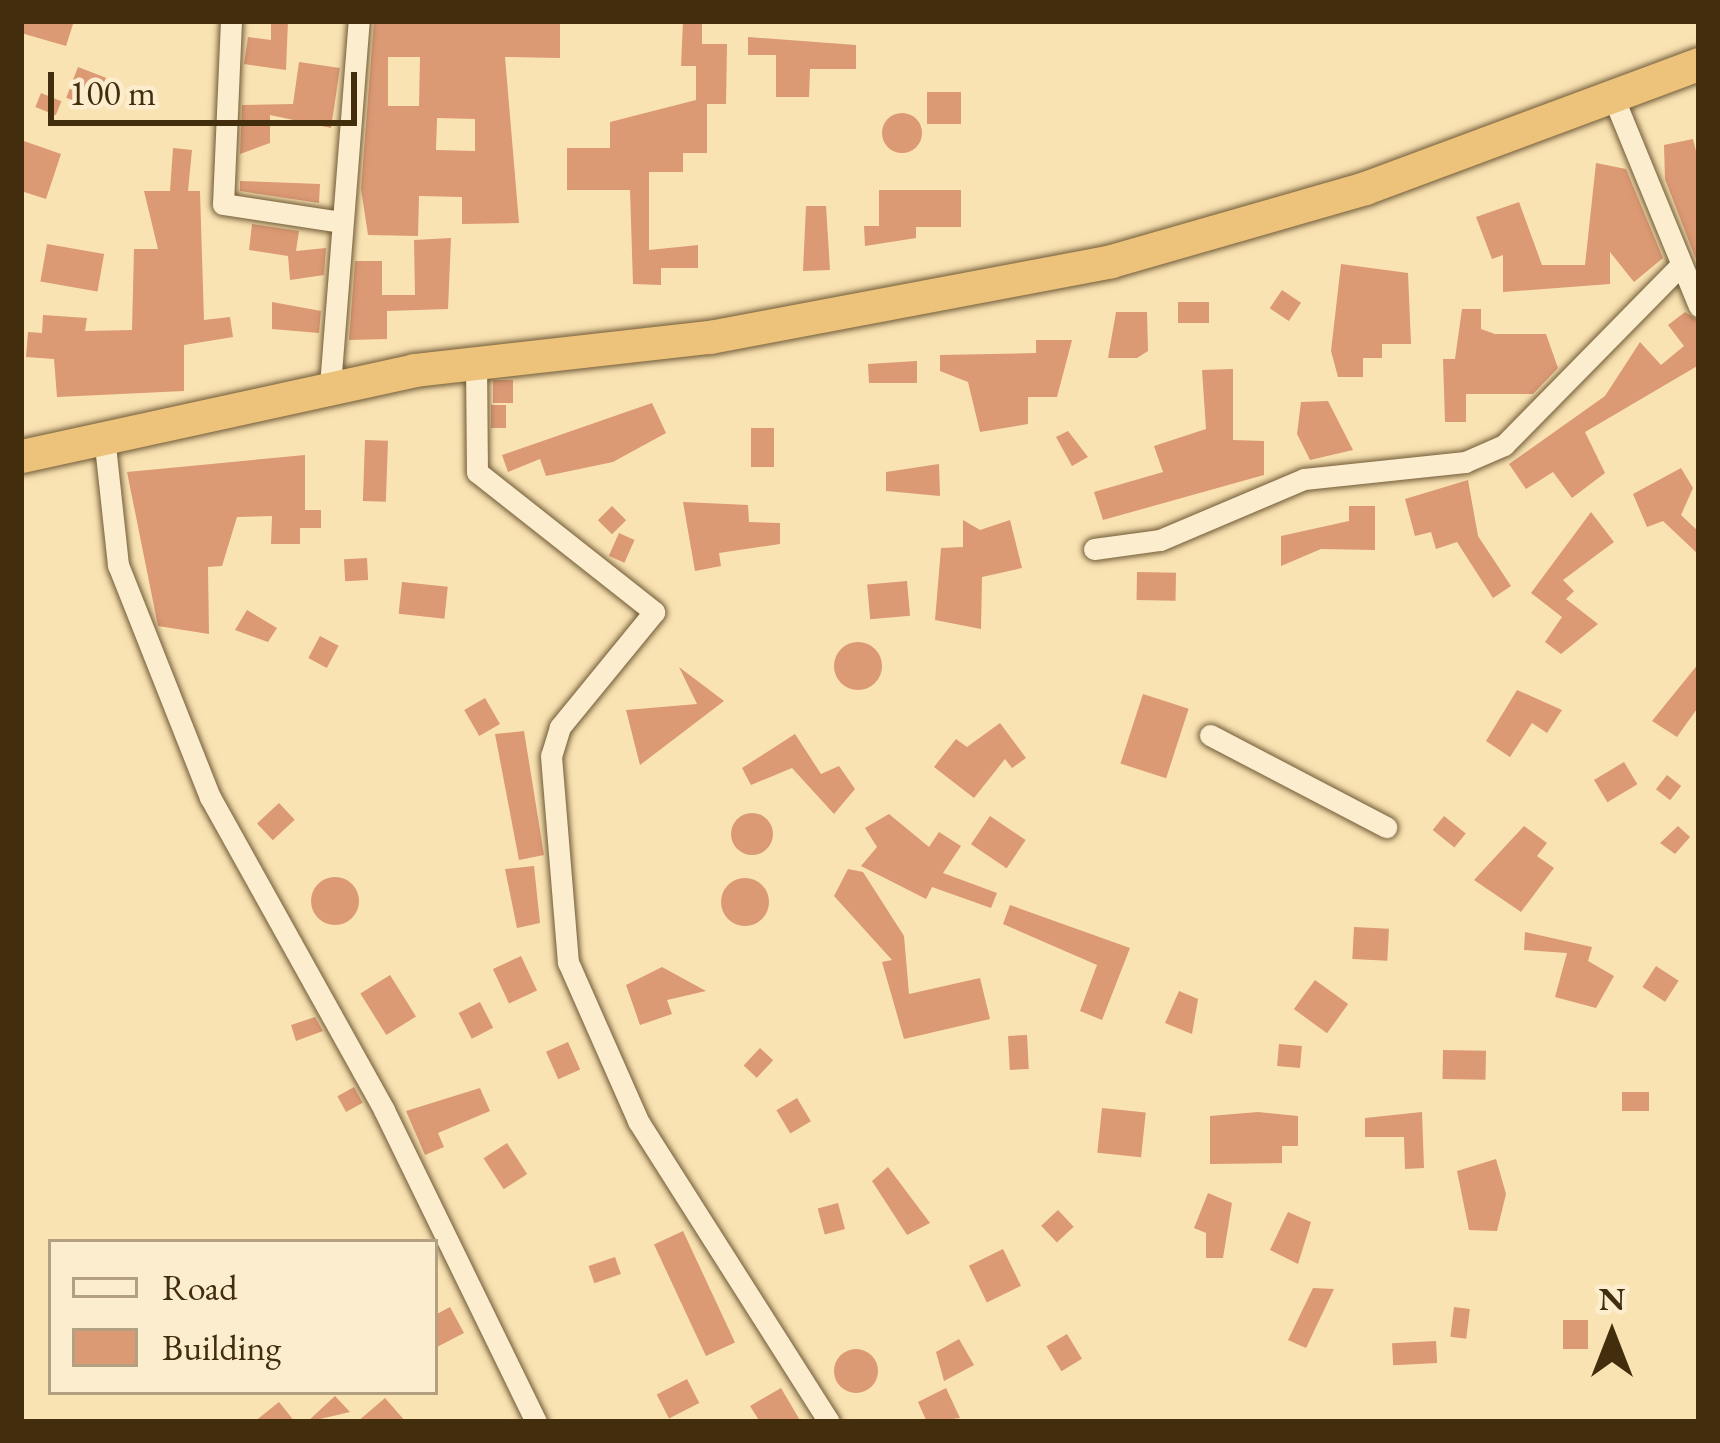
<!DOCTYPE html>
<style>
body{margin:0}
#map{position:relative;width:1720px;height:1443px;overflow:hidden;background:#fae3b3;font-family:"EB Garamond",serif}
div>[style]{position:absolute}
.building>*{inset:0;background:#db9974;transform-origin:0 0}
.round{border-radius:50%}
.roads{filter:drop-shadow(0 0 3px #705a36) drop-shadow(0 0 3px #705a36)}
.minor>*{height:21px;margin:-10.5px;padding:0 10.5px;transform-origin:10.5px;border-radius:10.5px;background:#fcedce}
.highway>*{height:33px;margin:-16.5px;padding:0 16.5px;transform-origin:16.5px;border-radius:16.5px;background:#edc27a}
span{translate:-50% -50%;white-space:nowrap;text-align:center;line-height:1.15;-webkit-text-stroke:9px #fcedce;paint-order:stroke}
.frame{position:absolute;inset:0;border:24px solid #422d0d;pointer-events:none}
.legend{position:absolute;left:48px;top:1239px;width:390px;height:156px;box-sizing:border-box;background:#fcedce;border:3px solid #b2a081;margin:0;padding:15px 21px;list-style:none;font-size:36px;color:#422d0d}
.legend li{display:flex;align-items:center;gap:24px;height:60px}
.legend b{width:60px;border:3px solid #b2a081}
.north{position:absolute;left:1552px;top:1275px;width:120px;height:120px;-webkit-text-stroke:9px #fcedce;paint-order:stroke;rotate:0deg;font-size:33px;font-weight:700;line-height:48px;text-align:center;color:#422d0d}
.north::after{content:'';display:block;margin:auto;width:42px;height:54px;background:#422d0d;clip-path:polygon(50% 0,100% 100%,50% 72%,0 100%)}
.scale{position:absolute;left:48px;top:72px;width:309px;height:54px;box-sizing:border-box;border:6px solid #422d0d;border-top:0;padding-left:15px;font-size:36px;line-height:42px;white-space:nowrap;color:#422d0d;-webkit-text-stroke:9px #fcedce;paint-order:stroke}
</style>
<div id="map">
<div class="building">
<div style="clip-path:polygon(21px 21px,74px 21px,66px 46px,21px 33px)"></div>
<div style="clip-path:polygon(271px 21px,288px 21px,286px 70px,244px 64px,248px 37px,271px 40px)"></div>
<div style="clip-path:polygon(evenodd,374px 21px,560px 23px,560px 58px,505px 57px,519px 223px,462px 224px,462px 197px,419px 196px,418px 236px,368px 235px,361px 189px,374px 21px,388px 57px,420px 57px,419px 106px,388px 106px,388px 57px,374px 21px,437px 118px,475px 119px,475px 151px,436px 150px,437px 118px)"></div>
<div style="clip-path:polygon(683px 21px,702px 21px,702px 44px,727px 44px,726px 104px,707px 104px,707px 153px,683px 153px,683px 172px,649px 172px,649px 250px,698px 245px,698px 268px,661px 268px,661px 285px,633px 284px,630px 190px,567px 190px,567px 148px,610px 148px,610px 122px,696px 100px,696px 66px,681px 66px)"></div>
<div style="clip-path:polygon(748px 37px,856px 45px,856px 69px,810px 69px,809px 97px,776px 97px,776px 55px,748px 55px)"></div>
<div style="clip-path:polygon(299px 62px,340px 68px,331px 128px,270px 115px,270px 143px,240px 154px,242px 105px,293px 104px)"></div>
<div style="left:78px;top:67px;width:30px;height:33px;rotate:21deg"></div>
<div style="left:961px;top:92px;width:32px;height:34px;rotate:90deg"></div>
<div style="left:41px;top:93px;width:22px;height:15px;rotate:22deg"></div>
<div class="round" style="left:882px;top:113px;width:40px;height:40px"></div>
<div style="clip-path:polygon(1693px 139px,1699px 163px,1697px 262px,1665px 179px,1664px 145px)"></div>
<div style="clip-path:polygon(21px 140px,61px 154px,46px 199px,21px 191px)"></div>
<div style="clip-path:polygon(173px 148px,192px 150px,188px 191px,200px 191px,204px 320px,230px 317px,233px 337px,184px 345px,184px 391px,57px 397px,54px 359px,26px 357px,28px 332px,42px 333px,43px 315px,87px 318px,85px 331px,132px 330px,134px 249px,158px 249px,144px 191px,170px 191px)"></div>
<div style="clip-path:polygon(1596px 163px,1626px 169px,1663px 258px,1634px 282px,1610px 252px,1610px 284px,1503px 292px,1503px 255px,1492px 259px,1476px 217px,1519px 202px,1542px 265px,1585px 265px)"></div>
<div style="clip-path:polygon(240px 181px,320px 184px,319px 203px,240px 191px)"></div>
<div style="clip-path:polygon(879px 190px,961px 190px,961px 227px,916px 227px,916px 238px,865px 246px,864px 226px,879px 226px)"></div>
<div style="clip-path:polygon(806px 206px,826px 206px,830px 270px,803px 271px)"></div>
<div style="clip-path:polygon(252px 224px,299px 231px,296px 251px,326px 248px,324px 275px,290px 280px,288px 256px,249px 250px)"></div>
<div style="clip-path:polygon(451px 238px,448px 309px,387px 311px,387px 339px,349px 340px,355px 261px,382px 261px,382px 295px,415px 295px,414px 240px)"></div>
<div style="left:47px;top:244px;width:58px;height:38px;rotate:10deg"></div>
<div style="clip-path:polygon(1341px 264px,1408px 273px,1411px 344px,1382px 344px,1382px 358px,1363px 358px,1363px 377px,1338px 377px,1331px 351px)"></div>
<div style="left:1282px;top:290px;width:23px;height:22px;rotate:34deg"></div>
<div style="clip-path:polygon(272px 302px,321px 311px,319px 333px,272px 329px)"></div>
<div style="left:1178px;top:302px;width:31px;height:21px"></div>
<div style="clip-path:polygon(1462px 309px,1481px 309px,1481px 329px,1495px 334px,1546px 334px,1558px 368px,1533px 394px,1466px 394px,1466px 422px,1445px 422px,1443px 359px,1455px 359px)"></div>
<div style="clip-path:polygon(1116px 312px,1147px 312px,1148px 351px,1137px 358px,1108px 358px)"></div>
<div style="clip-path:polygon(1685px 312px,1699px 321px,1699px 365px,1585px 432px,1605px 473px,1572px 498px,1553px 472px,1526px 489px,1509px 464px,1605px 396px,1640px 342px,1661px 365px,1684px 346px,1668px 325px)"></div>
<div style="clip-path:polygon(1036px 340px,1072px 340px,1057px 397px,1028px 397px,1028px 424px,980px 432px,968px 382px,940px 371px,940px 355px,1036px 353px)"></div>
<div style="clip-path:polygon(917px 361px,917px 383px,869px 383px,868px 364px)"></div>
<div style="clip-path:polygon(1233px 369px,1233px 440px,1264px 441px,1264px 475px,1103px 520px,1094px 492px,1163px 472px,1154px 446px,1206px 429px,1202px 370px)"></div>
<div style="left:513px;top:380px;width:23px;height:20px;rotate:90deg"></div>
<div style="clip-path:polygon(1328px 401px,1353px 450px,1310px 460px,1297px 434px,1301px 402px)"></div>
<div style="clip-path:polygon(652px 403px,666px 433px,613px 462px,546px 476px,540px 459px,508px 472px,502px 455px)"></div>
<div style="left:491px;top:405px;width:15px;height:23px"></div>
<div style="left:751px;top:428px;width:23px;height:39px"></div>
<div style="clip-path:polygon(1068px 431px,1088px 457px,1072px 466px,1056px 437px)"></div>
<div style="left:365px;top:440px;width:23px;height:61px;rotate:2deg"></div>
<div style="clip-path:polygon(305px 455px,305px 510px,321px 510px,321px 528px,300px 528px,300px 544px,271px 544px,272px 516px,237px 517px,222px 566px,208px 567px,209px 634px,158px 626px,127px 472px)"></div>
<div style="clip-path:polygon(939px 464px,940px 496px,886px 491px,886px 472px)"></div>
<div style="clip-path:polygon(1681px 468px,1693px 488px,1681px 515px,1699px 532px,1699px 555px,1663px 521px,1647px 527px,1633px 494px)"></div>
<div style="clip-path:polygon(1468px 480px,1478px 536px,1511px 586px,1493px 598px,1457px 542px,1436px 549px,1431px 532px,1415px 536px,1405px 499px)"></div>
<div style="clip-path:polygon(683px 502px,748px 505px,749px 522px,780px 523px,780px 544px,719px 553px,721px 566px,695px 571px)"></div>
<div style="left:612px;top:506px;width:20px;height:20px;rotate:45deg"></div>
<div style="clip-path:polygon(1349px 506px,1375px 506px,1375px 550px,1321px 549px,1281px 566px,1281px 536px,1349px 521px)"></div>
<div style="clip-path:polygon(1591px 512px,1614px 542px,1563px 580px,1574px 591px,1566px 599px,1598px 624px,1561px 654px,1545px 642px,1562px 617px,1531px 593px)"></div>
<div style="clip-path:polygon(963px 520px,980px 530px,1010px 520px,1022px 568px,982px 577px,981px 629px,935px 620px,941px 548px,963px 547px)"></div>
<div style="left:619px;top:533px;width:17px;height:25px;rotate:24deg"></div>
<div style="left:367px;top:558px;width:22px;height:23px;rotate:87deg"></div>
<div style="left:1137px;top:572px;width:39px;height:28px;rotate:1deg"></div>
<div style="left:907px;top:581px;width:35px;height:40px;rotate:85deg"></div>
<div style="left:402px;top:582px;width:46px;height:32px;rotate:6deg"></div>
<div style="clip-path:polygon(247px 610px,277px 628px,268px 642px,235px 630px)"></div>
<div style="left:320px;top:636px;width:21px;height:25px;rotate:28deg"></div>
<div class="round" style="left:834px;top:642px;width:48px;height:48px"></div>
<div style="clip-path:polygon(1699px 663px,1699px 706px,1677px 737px,1652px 721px)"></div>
<div style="clip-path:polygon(679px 667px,724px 701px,640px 765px,626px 710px,697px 704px)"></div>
<div style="clip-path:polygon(1517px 690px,1562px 710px,1547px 733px,1532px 723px,1510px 757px,1486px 741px)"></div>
<div style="left:1143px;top:694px;width:48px;height:73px;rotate:18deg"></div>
<div style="left:485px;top:698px;width:30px;height:24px;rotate:60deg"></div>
<div style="clip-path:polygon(1000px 723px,1026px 758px,1012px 768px,1005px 759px,974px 798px,934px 767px,956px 739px,967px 747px)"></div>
<div style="clip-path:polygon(524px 731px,544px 855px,519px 860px,495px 734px)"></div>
<div style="clip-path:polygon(795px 734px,821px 774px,839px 766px,855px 789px,834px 814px,792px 768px,751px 785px,742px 768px)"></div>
<div style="left:1624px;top:762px;width:26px;height:35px;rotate:59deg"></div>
<div style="left:1667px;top:775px;width:18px;height:18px;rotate:38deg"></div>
<div style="left:279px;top:803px;width:23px;height:30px;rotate:47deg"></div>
<div class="round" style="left:731px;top:813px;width:42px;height:42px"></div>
<div style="clip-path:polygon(889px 814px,929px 847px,939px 832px,961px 846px,943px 873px,997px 893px,991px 908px,932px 887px,926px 899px,861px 866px,877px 847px,865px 828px)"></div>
<div style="left:990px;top:816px;width:43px;height:34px;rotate:34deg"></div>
<div style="left:1444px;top:816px;width:28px;height:18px;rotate:39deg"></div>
<div style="clip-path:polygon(1524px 826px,1547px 843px,1537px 856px,1554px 868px,1521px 912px,1474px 880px)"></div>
<div style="clip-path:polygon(1678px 826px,1690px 837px,1675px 854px,1660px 843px)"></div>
<div style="clip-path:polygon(534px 866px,540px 923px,517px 928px,505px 869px)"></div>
<div style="clip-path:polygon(848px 869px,863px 872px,904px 936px,909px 994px,980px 978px,990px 1019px,904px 1039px,882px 962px,892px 960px,834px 896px)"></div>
<div class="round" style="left:311px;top:877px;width:48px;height:48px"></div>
<div class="round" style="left:721px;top:878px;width:48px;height:48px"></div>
<div style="clip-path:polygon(1010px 905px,1130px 948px,1102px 1020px,1080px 1011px,1097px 965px,1003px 924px)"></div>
<div style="left:1354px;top:927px;width:35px;height:32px;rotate:3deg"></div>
<div style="clip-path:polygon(1525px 932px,1592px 947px,1588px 961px,1614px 976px,1596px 1008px,1555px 997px,1567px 953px,1524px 950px)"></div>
<div style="left:521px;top:956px;width:38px;height:31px;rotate:65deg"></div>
<div style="left:1656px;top:966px;width:27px;height:25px;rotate:33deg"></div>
<div style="clip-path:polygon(662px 967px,706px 991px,667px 1000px,672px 1014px,640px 1025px,626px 985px)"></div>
<div style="left:390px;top:975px;width:49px;height:35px;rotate:58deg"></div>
<div style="left:1315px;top:980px;width:41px;height:36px;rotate:36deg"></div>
<div style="clip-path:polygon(1179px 991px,1198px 999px,1192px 1034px,1165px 1023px)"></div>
<div style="left:480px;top:1002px;width:29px;height:24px;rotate:63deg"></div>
<div style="clip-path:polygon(315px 1017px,323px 1031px,296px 1041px,291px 1025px)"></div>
<div style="left:1027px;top:1035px;width:34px;height:19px;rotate:87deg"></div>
<div style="left:568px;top:1042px;width:30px;height:24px;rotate:66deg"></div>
<div style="left:1279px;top:1044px;width:23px;height:22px;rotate:5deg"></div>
<div style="left:760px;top:1048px;width:18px;height:24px;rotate:43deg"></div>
<div style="left:1443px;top:1050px;width:43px;height:29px;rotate:1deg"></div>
<div style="left:354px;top:1087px;width:18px;height:19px;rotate:61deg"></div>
<div style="clip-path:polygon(480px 1088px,490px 1111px,438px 1133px,444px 1147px,425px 1155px,406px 1111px)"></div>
<div style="left:1622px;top:1092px;width:27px;height:19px"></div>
<div style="left:797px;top:1098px;width:27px;height:24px;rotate:59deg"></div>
<div style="left:1102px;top:1108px;width:44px;height:45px;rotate:6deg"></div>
<div style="clip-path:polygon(1258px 1112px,1298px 1116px,1298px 1146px,1282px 1146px,1282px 1163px,1210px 1164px,1210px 1116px)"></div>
<div style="clip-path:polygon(1422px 1112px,1424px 1168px,1405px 1169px,1404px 1137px,1365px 1137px,1365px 1118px)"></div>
<div style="left:507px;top:1143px;width:37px;height:28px;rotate:57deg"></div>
<div style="clip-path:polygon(1496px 1159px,1506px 1194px,1497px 1231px,1469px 1230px,1457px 1171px)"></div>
<div style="clip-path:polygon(888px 1167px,930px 1223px,907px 1235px,872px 1181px)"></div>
<div style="clip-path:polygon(1208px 1193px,1232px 1203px,1223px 1258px,1206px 1258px,1206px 1233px,1194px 1228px)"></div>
<div style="left:838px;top:1203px;width:27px;height:21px;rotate:75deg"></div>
<div style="left:1058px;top:1210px;width:23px;height:23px;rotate:47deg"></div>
<div style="clip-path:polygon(1288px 1212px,1311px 1222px,1298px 1264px,1270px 1250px)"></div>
<div style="left:683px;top:1231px;width:123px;height:32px;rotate:65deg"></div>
<div style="left:1003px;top:1249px;width:41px;height:38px;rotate:64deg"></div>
<div style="left:615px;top:1257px;width:18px;height:28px;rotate:71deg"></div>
<div style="clip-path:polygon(1313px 1288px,1334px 1289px,1306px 1348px,1288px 1340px)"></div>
<div style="clip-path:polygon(450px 1307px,464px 1333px,435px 1348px,435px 1315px)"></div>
<div style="left:1454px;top:1307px;width:16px;height:30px;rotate:7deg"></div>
<div style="left:1588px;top:1320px;width:29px;height:25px;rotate:90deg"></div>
<div style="left:1067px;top:1334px;width:29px;height:24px;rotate:59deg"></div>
<div style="clip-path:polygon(959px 1339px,974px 1365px,944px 1381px,936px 1352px)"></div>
<div style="left:1436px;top:1341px;width:22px;height:44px;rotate:87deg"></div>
<div class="round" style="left:834px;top:1349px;width:44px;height:44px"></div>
<div style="left:687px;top:1379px;width:27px;height:34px;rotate:63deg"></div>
<div style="clip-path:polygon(781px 1388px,801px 1422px,760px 1422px,750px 1406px)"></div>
<div style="clip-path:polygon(946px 1388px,960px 1418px,927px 1422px,918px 1402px)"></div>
<div style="clip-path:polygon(335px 1396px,350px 1412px,307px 1422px)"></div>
<div style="clip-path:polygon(385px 1398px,406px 1422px,357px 1422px)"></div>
<div style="clip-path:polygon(279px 1402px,295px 1422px,254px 1422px)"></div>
</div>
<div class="roads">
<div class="minor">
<div style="left:231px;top:21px;width:183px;rotate:92.5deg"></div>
<div style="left:223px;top:204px;width:120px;rotate:8.6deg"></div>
<div style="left:1614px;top:99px;width:224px;rotate:67.7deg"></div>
<div style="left:476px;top:360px;width:112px;rotate:89.5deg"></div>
<div style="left:477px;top:472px;width:226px;rotate:38.3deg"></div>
<div style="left:654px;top:612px;width:149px;rotate:129.3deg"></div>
<div style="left:560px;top:727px;width:30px;rotate:107deg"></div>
<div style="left:551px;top:756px;width:207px;rotate:85.3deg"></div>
<div style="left:568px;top:962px;width:174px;rotate:66.2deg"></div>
<div style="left:638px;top:1121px;width:356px;rotate:57.6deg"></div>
<div style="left:330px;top:386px;width:366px;rotate:-85.5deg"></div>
<div style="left:104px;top:436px;width:130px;rotate:83.8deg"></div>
<div style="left:118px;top:565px;width:250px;rotate:68.4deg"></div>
<div style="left:210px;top:797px;width:358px;rotate:60.9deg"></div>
<div style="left:384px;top:1110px;width:347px;rotate:64deg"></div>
<div style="left:1094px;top:549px;width:67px;rotate:-7.8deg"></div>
<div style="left:1160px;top:540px;width:156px;rotate:-23deg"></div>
<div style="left:1304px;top:479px;width:162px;rotate:-6deg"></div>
<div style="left:1465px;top:462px;width:43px;rotate:-23.6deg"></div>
<div style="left:1504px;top:445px;width:248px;rotate:-45.5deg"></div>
<div style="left:1210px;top:735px;width:199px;rotate:27.6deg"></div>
</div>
<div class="highway">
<div style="left:21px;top:456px;width:402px;rotate:-12.3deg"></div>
<div style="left:414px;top:370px;width:298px;rotate:-6.4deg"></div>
<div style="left:710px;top:337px;width:408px;rotate:-10.7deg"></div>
<div style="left:1111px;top:261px;width:264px;rotate:-16deg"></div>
<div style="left:1365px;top:188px;width:356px;rotate:-20.4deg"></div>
</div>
</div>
<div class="frame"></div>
<ul class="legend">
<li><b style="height:15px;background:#fcedce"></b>Road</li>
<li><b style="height:33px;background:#db9974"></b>Building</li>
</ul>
<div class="north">N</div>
<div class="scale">100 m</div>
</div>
